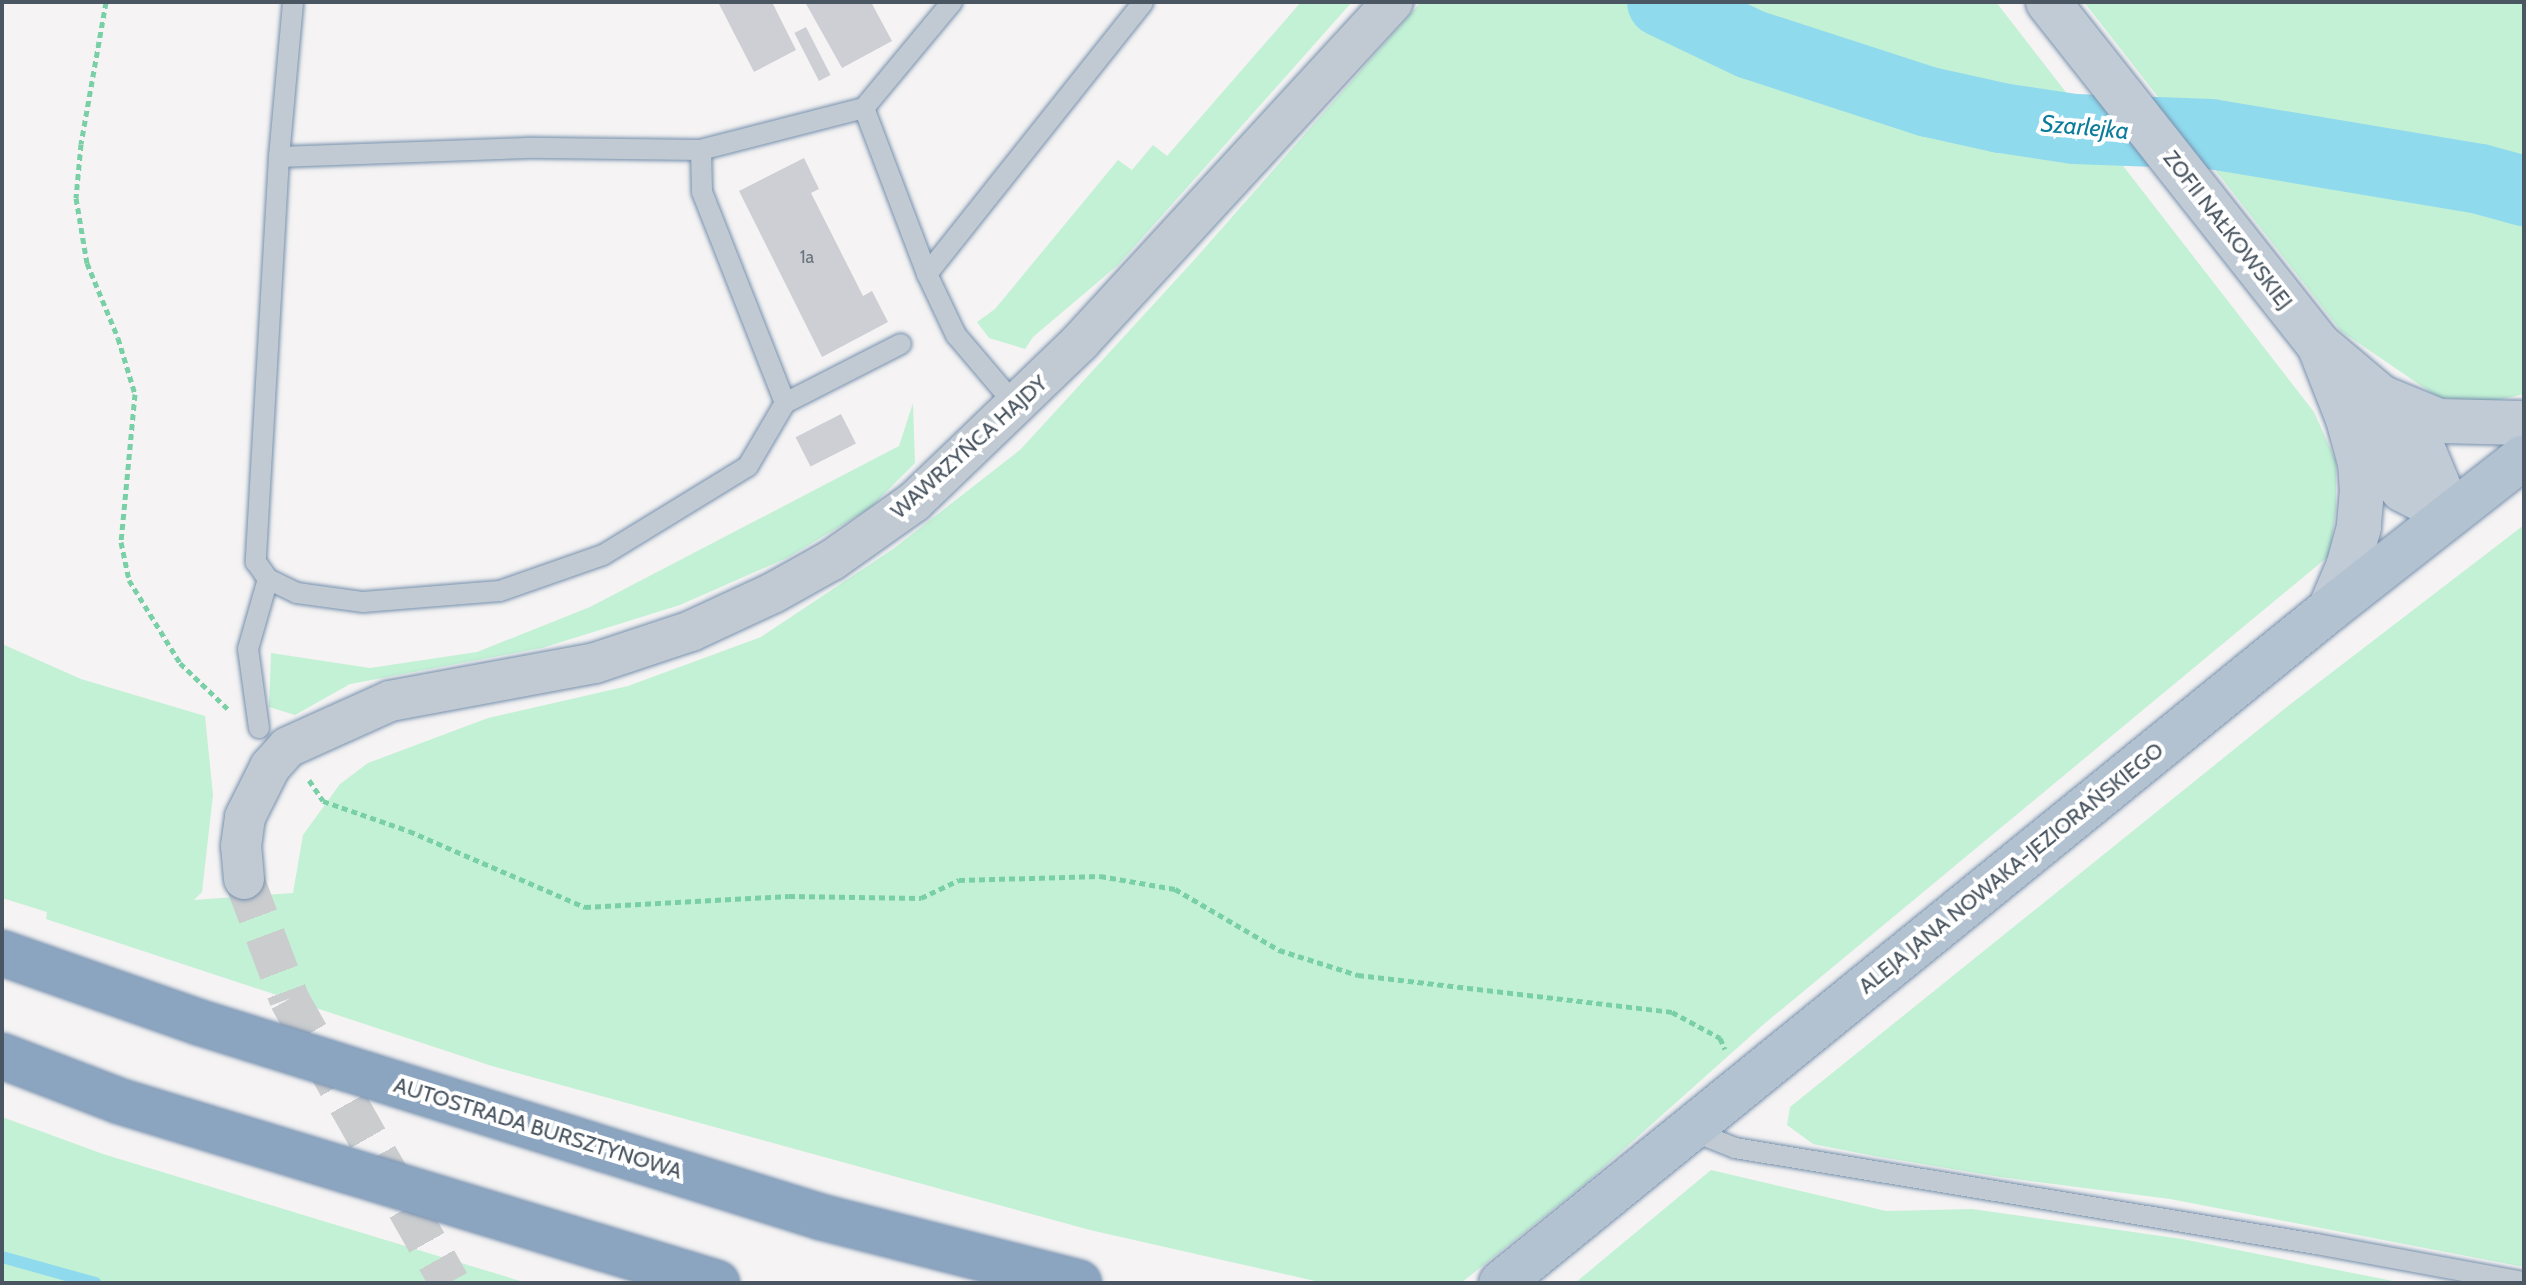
<!DOCTYPE html>
<meta charset="utf-8">
<style>
body{margin:0}
#map{position:relative;width:2526px;height:1285px;overflow:hidden;background:#f5f3f3;font-family:Cabin,sans-serif}
div>[style]{position:absolute}
.green>*{inset:0;background:#c3f1d5}
.stream>*{height:12px;margin:-6px;padding:0 6px;transform-origin:6px;border-radius:6px;background:#90daee}
.river>*{height:70px;margin:-35px;padding:0 35px;transform-origin:35px;border-radius:35px;background:#90daee}
.building>*{inset:0;background:#cdcfd5;transform-origin:0 0}
.street-tunnel>*{height:40px;margin-top:-20px;transform-origin:0;background:repeating-linear-gradient(90deg,#caccce 0 40px,transparent 0 60px)}
.path>*{height:5px;margin-top:-2.5px;transform-origin:0;background:repeating-linear-gradient(90deg,#7ad0a6 0 6px,transparent 0 10px)}
.roads{filter:drop-shadow(0 0 2px #7690ad) drop-shadow(0 0 2px #7690ad)}
.lane>*{height:20px;margin:-10px;padding:0 10px;transform-origin:10px;border-radius:10px;background:#c1cad2}
.street>*{height:40px;margin:-20px;padding:0 20px;transform-origin:20px;border-radius:20px;background:#c1cad2}
.secondary>*{height:44px;margin:-22px;padding:0 22px;transform-origin:22px;border-radius:22px;background:#c1cbd6}
.primary>*{height:44px;margin:-22px;padding:0 22px;transform-origin:22px;border-radius:22px;background:#b3c2d1}
.highway>*{height:44px;margin:-22px;padding:0 22px;transform-origin:22px;border-radius:22px;background:#8ba5c1}
span{translate:-50% -50%;white-space:nowrap;text-align:center;line-height:1.15;-webkit-text-stroke:8px #fff;paint-order:stroke}
.number-label{font-size:18px;color:#6b747e}
.number-label span{-webkit-text-stroke-width:0}
.street-label{font-size:22px;color:#4a5661}
.water-label{font-size:24px;color:#0c7c9b;font-style:italic}
.frame{position:absolute;inset:0;border:4px solid #4a5661;pointer-events:none}
</style>
<div id="map">
<div class="green">
<div style="clip-path:polygon(1301px 2px,1352px 2px,1118px 265px,1033px 337px,1025px 349px,989px 338px,977px 322px,995px 309px,1118px 160px,1132px 170px,1153px 145px,1167px 156px)"></div>
<div style="clip-path:polygon(1421px 2px,1996px 2px,2314px 412px,2336px 461px,2336px 507px,2330px 555px,1764px 1024px,1586px 1183px,1461px 1283px,1324px 1283px,1090px 1230px,492px 1066px,46px 919px,47px 912px,2px 898px,2px 644px,81px 679px,205px 716px,213px 795px,202px 892px,194px 900px,293px 893px,303px 835px,340px 784px,368px 763px,488px 718px,628px 686px,761px 637px,893px 549px,1020px 450px,1195px 259px)"></div>
<div style="clip-path:polygon(2084px 2px,2524px 2px,2524px 394px,2495px 401px,2439px 398px,2341px 331px)"></div>
<div style="clip-path:polygon(913px 403px,915px 463px,870px 508px,789px 557px,680px 605px,542px 648px,350px 684px,295px 715px,269px 707px,271px 653px,370px 668px,477px 652px,590px 607px,899px 446px)"></div>
<div style="clip-path:polygon(2524px 525px,2524px 1267px,2170px 1199px,2000px 1177px,1874px 1156px,1813px 1144px,1787px 1125px,1790px 1107px,2288px 706px)"></div>
<div style="clip-path:polygon(2px 1117px,103px 1154px,527px 1283px,2px 1283px)"></div>
<div style="clip-path:polygon(1711px 1170px,1886px 1211px,1972px 1209px,2182px 1239px,2403px 1283px,1575px 1283px)"></div>
</div>
<div class="stream">
<div style="left:2px;top:1257px;width:97px;rotate:15.6deg"></div>
</div>
<div class="river">
<div style="left:1662px;top:2px;width:98px;rotate:25.5deg"></div>
<div style="left:1750px;top:44px;width:188px;rotate:18deg"></div>
<div style="left:1929px;top:102px;width:74px;rotate:12.5deg"></div>
<div style="left:2001px;top:118px;width:75px;rotate:8.5deg"></div>
<div style="left:2075px;top:129px;width:136px;rotate:2.1deg"></div>
<div style="left:2211px;top:134px;width:273px;rotate:9.5deg"></div>
<div style="left:2480px;top:179px;width:46px;rotate:15.3deg"></div>
</div>
<div class="building">
<div style="clip-path:polygon(718px 2px,772px 2px,796px 50px,754px 72px)"></div>
<div style="clip-path:polygon(805px 2px,871px 2px,892px 41px,842px 68px)"></div>
<div style="left:806px;top:27px;width:54px;height:13px;rotate:63deg"></div>
<div style="clip-path:polygon(804px 158px,819px 189px,811px 193px,863px 296px,872px 291px,888px 322px,822px 357px,739px 191px)"></div>
<div style="left:841px;top:414px;width:33px;height:51px;rotate:63deg"></div>
</div>
<div class="street-tunnel">
<div style="left:244px;top:879px;width:128px;rotate:69.4deg"></div>
<div style="left:289px;top:999px;width:326px;rotate:60.5deg"></div>
</div>
<div class="path">
<div style="left:106px;top:2px;width:144px;rotate:100deg"></div>
<div style="left:81px;top:144px;width:54px;rotate:95.3deg"></div>
<div style="left:76px;top:198px;width:66px;rotate:80.4deg"></div>
<div style="left:87px;top:263px;width:81px;rotate:67.5deg"></div>
<div style="left:118px;top:338px;width:59px;rotate:73.1deg"></div>
<div style="left:135px;top:394px;width:149px;rotate:95.4deg"></div>
<div style="left:121px;top:542px;width:39px;rotate:78deg"></div>
<div style="left:129px;top:580px;width:97px;rotate:58.4deg"></div>
<div style="left:180px;top:663px;width:66px;rotate:43.8deg"></div>
<div style="left:309px;top:780px;width:25px;rotate:56deg"></div>
<div style="left:323px;top:801px;width:91px;rotate:19.2deg"></div>
<div style="left:409px;top:831px;width:192px;rotate:23.4deg"></div>
<div style="left:585px;top:907px;width:204px;rotate:-3.1deg"></div>
<div style="left:789px;top:896px;width:132px;rotate:0.9deg"></div>
<div style="left:921px;top:898px;width:42px;rotate:-25.3deg"></div>
<div style="left:959px;top:880px;width:141px;rotate:-1.6deg"></div>
<div style="left:1100px;top:876px;width:76px;rotate:9.8deg"></div>
<div style="left:1175px;top:889px;width:121px;rotate:30.4deg"></div>
<div style="left:1279px;top:950px;width:83px;rotate:17.6deg"></div>
<div style="left:1358px;top:975px;width:316px;rotate:6.7deg"></div>
<div style="left:1672px;top:1012px;width:55px;rotate:28.4deg"></div>
<div style="left:1720px;top:1038px;width:12px;rotate:66deg"></div>
</div>
<div class="roads">
<div class="lane">
<div style="left:952px;top:2px;width:138px;rotate:129.7deg"></div>
<div style="left:864px;top:108px;width:178px;rotate:69.2deg"></div>
<div style="left:927px;top:274px;width:68px;rotate:64.6deg"></div>
<div style="left:956px;top:335px;width:94px;rotate:49.7deg"></div>
<div style="left:864px;top:108px;width:168px;rotate:165.6deg"></div>
<div style="left:701px;top:150px;width:42px;rotate:88.6deg"></div>
<div style="left:702px;top:192px;width:227px;rotate:68.5deg"></div>
<div style="left:785px;top:403px;width:130px;rotate:-27deg"></div>
<div style="left:701px;top:150px;width:174px;rotate:-179.3deg"></div>
<div style="left:527px;top:148px;width:248px;rotate:177.9deg"></div>
<div style="left:279px;top:157px;width:406px;rotate:93.3deg"></div>
<div style="left:256px;top:562px;width:21px;rotate:55deg"></div>
<div style="left:268px;top:579px;width:32px;rotate:26deg"></div>
<div style="left:297px;top:593px;width:67px;rotate:7.8deg"></div>
<div style="left:363px;top:602px;width:137px;rotate:-4.6deg"></div>
<div style="left:500px;top:591px;width:109px;rotate:-19.3deg"></div>
<div style="left:603px;top:555px;width:170px;rotate:-31.5deg"></div>
<div style="left:748px;top:466px;width:73px;rotate:-59.6deg"></div>
<div style="left:279px;top:157px;width:156px;rotate:-84.8deg"></div>
<div style="left:927px;top:274px;width:347px;rotate:-51.5deg"></div>
<div style="left:259px;top:728px;width:80px;rotate:-97.9deg"></div>
<div style="left:248px;top:649px;width:73px;rotate:-74.1deg"></div>
<div style="left:1690px;top:1130px;width:48px;rotate:21.8deg"></div>
<div style="left:1735px;top:1148px;width:589px;rotate:9.38deg"></div>
<div style="left:2316px;top:1244px;width:211px;rotate:10.4deg"></div>
</div>
<div class="street">
<div style="left:244px;top:879px;width:33px;rotate:-95deg"></div>
<div style="left:241px;top:846px;width:29px;rotate:-82deg"></div>
<div style="left:245px;top:817px;width:56px;rotate:-63.4deg"></div>
<div style="left:270px;top:767px;width:27px;rotate:-48deg"></div>
<div style="left:288px;top:747px;width:112px;rotate:-24.3deg"></div>
<div style="left:390px;top:701px;width:208px;rotate:-10.5deg"></div>
<div style="left:595px;top:663px;width:101px;rotate:-18.4deg"></div>
<div style="left:691px;top:631px;width:90px;rotate:-24.9deg"></div>
<div style="left:773px;top:593px;width:68px;rotate:-29.2deg"></div>
<div style="left:832px;top:560px;width:100px;rotate:-35.3deg"></div>
<div style="left:914px;top:502px;width:231px;rotate:-43.9deg"></div>
<div style="left:1080px;top:342px;width:462px;rotate:-47.4deg"></div>
</div>
<div class="secondary">
<div style="left:2048px;top:2px;width:436px;rotate:51.7deg"></div>
<div style="left:2318px;top:344px;width:84px;rotate:40.2deg"></div>
<div style="left:2382px;top:398px;width:65px;rotate:51.2deg"></div>
<div style="left:2423px;top:449px;width:70px;rotate:67.4deg"></div>
<div style="left:2321px;top:350px;width:74px;rotate:68.6deg"></div>
<div style="left:2348px;top:419px;width:46px;rotate:74.7deg"></div>
<div style="left:2360px;top:463px;width:27px;rotate:86deg"></div>
<div style="left:2362px;top:490px;width:37px;rotate:95deg"></div>
<div style="left:2359px;top:527px;width:41px;rotate:105.4deg"></div>
<div style="left:2348px;top:567px;width:46px;rotate:113.2deg"></div>
<div style="left:2383px;top:398px;width:61px;rotate:22.3deg"></div>
<div style="left:2439px;top:421px;width:85px;rotate:1.3deg"></div>
<div style="left:2356px;top:431px;width:75px;rotate:51.5deg"></div>
<div style="left:2403px;top:490px;width:53px;rotate:27.1deg"></div>
</div>
<div class="primary">
<div style="left:1501px;top:1283px;width:1068px;rotate:-39.11deg"></div>
<div style="left:2330px;top:609px;width:246px;rotate:-38.1deg"></div>
</div>
<div class="highway">
<div style="left:2px;top:953px;width:208px;rotate:19.4deg"></div>
<div style="left:198px;top:1022px;width:653px;rotate:17.38deg"></div>
<div style="left:821px;top:1217px;width:266px;rotate:14.3deg"></div>
<div style="left:2px;top:1056px;width:125px;rotate:21deg"></div>
<div style="left:119px;top:1101px;width:625px;rotate:16.93deg"></div>
</div>
</div>
<div class="number-label">
<span style="left:807px;top:257px">1a</span>
</div>
<div class="street-label">
<span style="left:2228px;top:230px;rotate:52deg">ZOFII NAŁKOWSKIEJ</span>
<span style="left:969px;top:447px;rotate:-42deg">WAWRZYŃCA HAJDY</span>
<span style="left:2011px;top:868px;rotate:-39deg">ALEJA JANA NOWAKA-JEZIORAŃSKIEGO</span>
<span style="left:538px;top:1128px;rotate:17deg">AUTOSTRADA BURSZTYNOWA</span>
</div>
<div class="water-label">
<span style="left:2085px;top:127px;rotate:5deg">Szarlejka</span>
</div>
<div class="frame"></div>
</div>
